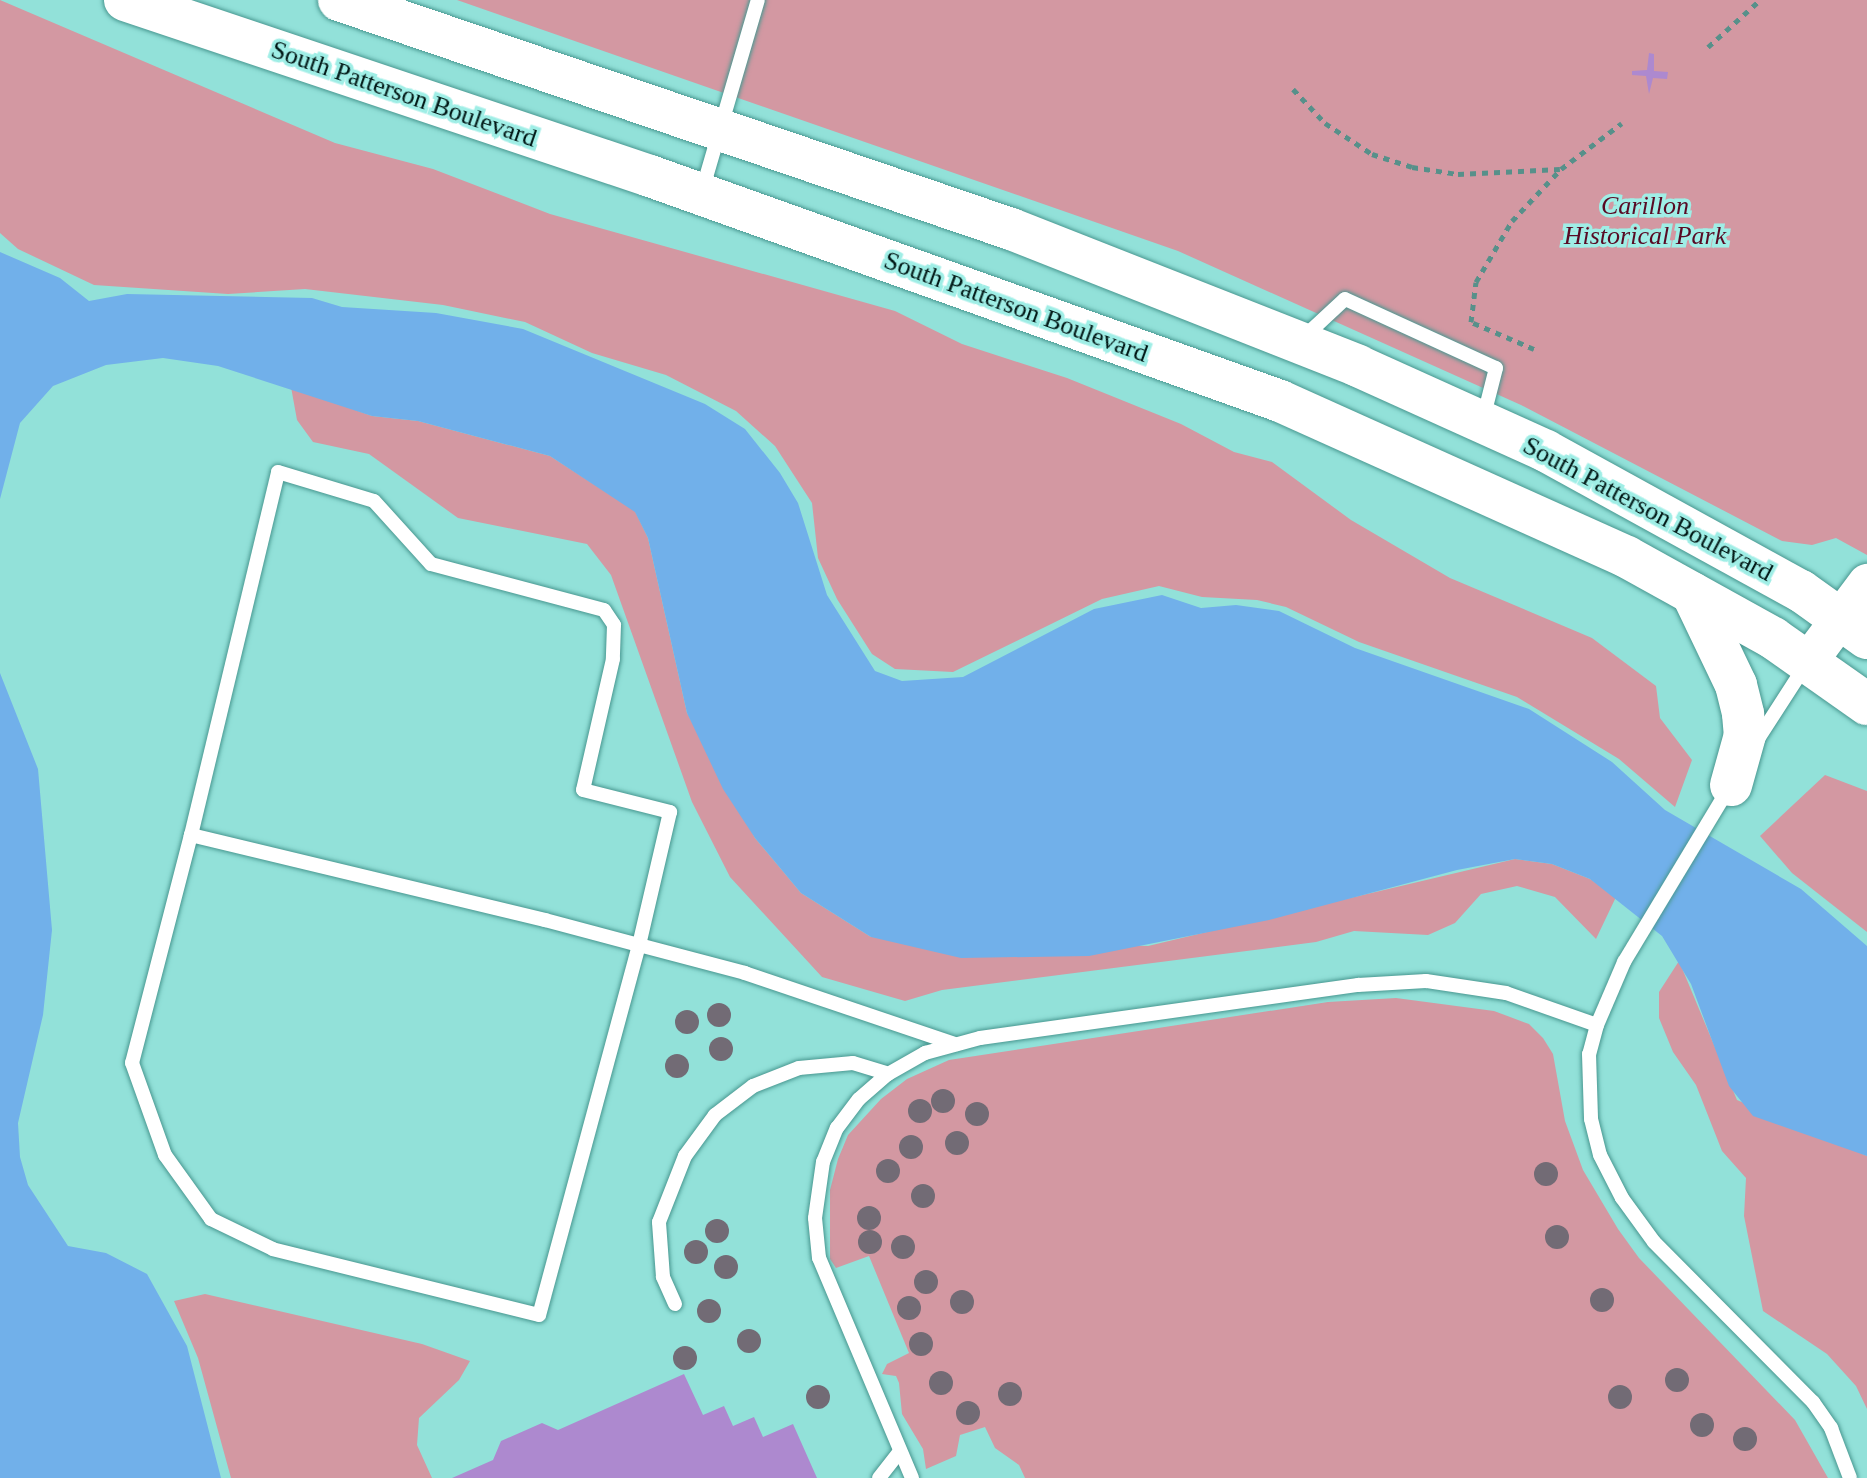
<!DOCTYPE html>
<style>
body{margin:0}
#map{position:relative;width:1867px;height:1478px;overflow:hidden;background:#92e1d9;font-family:Georgia,serif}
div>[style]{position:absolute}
.green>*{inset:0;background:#d398a2}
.water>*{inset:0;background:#71b0ea}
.building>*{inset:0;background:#ad89cf}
.path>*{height:5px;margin-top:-2.5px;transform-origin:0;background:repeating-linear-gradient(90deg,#57908a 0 6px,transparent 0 12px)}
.roads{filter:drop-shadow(0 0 2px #489790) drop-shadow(0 0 2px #489790)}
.lane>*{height:14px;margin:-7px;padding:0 7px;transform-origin:7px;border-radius:7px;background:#fff}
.secondary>*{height:38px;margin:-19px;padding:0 19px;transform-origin:19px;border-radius:19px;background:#fff}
.primary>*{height:42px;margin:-21px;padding:0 21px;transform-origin:21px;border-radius:21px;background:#fff}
.trees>*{width:24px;height:24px;margin:-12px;border-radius:50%;background:#726b75}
span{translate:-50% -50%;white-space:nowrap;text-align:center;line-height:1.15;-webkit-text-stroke:7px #9feee6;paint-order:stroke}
.street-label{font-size:26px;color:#001715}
.park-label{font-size:26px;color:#580a24;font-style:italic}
</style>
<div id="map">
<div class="green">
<div style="clip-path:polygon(0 0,335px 143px,433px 169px,550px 214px,895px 311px,962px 344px,1067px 378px,1181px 424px,1234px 452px,1272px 462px,1351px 520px,1450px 578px,1592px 638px,1656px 686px,1660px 718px,1692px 760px,1675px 807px,1619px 759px,1517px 697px,1359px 642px,1286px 607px,1257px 600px,1202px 597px,1159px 586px,1102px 599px,953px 672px,895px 669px,872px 654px,837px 599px,818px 558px,812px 503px,775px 446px,736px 411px,666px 375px,592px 353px,525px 322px,443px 305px,305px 289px,228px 294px,94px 285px,18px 249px,0 233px)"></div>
<div style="clip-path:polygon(457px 0,1867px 0,1867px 555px,1836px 538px,1812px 545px,1782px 541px,1521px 405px,1178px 251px)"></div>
<div style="clip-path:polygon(291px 387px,372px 416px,418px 421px,550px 456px,635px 511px,648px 538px,687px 713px,755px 838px,801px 893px,871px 937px,1148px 946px,1515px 859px,1552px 864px,1590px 879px,1616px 897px,1596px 939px,1555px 897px,1517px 886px,1481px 894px,1455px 923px,1428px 935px,1354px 931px,1316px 942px,942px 990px,905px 1001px,822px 977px,730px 877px,692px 802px,611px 575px,587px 544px,458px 518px,369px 454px,313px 442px,297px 420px)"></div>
<div style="clip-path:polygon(1825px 775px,1867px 791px,1867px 932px,1792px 873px,1760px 836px)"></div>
<div style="clip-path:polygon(1679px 961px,1737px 1100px,1867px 1156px,1867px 1409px,1856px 1386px,1827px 1354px,1763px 1311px,1744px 1216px,1746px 1178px,1722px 1151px,1696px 1085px,1673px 1052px,1659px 1018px,1659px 992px)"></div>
<div style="clip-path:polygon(1396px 998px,1494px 1011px,1529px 1024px,1543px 1038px,1553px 1054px,1565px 1121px,1583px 1170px,1618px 1229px,1639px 1258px,1795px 1420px,1828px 1478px,1025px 1478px,1019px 1465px,995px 1448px,985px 1427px,960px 1435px,956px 1456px,926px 1469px,923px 1449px,902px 1414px,899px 1383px,896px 1376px,882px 1374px,887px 1364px,909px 1353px,869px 1256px,836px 1268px,830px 1259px,830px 1190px,838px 1159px,848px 1135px,881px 1099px,907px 1079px,949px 1060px,1328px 1002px)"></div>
<div style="clip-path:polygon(205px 1294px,422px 1344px,470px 1361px,459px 1380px,419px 1418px,417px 1445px,432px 1478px,231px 1478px,198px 1358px,174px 1301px)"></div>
</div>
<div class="water">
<div style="clip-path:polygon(0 252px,60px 278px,89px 301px,127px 294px,312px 298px,342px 307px,436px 313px,523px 329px,705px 404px,745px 429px,780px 473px,798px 503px,827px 595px,875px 671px,902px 681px,963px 677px,1094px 609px,1162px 595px,1201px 608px,1236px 605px,1279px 611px,1355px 648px,1529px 709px,1612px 762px,1665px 810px,1801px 889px,1867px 946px,1867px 1156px,1753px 1116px,1729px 1086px,1691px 984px,1662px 936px,1590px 879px,1552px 864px,1515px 859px,1457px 870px,1269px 920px,1089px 956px,961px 958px,871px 937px,801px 893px,755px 838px,723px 789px,687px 713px,648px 538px,635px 512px,550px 456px,418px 421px,372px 416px,218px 366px,163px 358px,106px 365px,53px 386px,20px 423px,0 499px)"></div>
<div style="clip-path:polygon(0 673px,38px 769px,52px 930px,43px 1015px,18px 1123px,20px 1157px,28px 1185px,68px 1246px,106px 1253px,147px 1274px,187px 1346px,221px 1478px,0 1478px)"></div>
</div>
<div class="building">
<div style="clip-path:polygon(1649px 53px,1654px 54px,1654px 71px,1668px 72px,1667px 79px,1653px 78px,1649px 94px,1646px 76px,1632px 75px,1632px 71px,1647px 70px)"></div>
<div style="clip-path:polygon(684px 1374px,703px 1415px,724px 1406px,733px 1426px,754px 1417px,763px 1437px,793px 1424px,817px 1478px,452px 1478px,493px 1460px,501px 1441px,542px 1423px,558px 1430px)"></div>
</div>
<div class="path">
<div style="left:1708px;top:47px;width:70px;rotate:-42.1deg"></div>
<div style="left:1293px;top:89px;width:47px;rotate:46.7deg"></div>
<div style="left:1325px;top:123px;width:56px;rotate:33.4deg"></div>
<div style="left:1372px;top:154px;width:42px;rotate:18deg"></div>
<div style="left:1412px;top:167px;width:47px;rotate:8.7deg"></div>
<div style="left:1458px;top:174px;width:102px;rotate:-2.8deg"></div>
<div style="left:1534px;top:349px;width:69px;rotate:-156.8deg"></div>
<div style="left:1471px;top:322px;width:40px;rotate:-82.9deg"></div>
<div style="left:1476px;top:282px;width:71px;rotate:-59.5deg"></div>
<div style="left:1512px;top:221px;width:71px;rotate:-46.7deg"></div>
<div style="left:1561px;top:169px;width:76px;rotate:-37deg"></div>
</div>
<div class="roads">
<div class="lane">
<div style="left:702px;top:191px;width:199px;rotate:-73.7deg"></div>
<div style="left:1303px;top:338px;width:57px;rotate:-42.9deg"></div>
<div style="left:1345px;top:299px;width:166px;rotate:24.6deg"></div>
<div style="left:1496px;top:368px;width:53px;rotate:104.3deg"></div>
<div style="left:1756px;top:742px;width:90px;rotate:-57.2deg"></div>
<div style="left:191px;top:835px;width:373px;rotate:-76.5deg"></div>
<div style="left:278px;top:472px;width:100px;rotate:16.8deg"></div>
<div style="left:374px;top:501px;width:85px;rotate:47.9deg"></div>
<div style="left:431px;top:564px;width:179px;rotate:14.9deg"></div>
<div style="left:604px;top:610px;width:18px;rotate:56deg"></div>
<div style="left:614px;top:625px;width:34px;rotate:92deg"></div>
<div style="left:613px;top:659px;width:134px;rotate:102.9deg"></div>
<div style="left:583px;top:790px;width:90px;rotate:14.2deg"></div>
<div style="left:670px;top:812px;width:137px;rotate:103.1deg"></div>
<div style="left:639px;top:945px;width:383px;rotate:105.1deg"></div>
<div style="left:539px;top:1315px;width:274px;rotate:-166.1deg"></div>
<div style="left:273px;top:1249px;width:69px;rotate:-154.2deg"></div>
<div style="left:211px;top:1219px;width:79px;rotate:-125.7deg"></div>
<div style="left:165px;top:1155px;width:98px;rotate:-109.7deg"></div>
<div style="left:132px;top:1063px;width:236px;rotate:-75.5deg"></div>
<div style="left:191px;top:835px;width:364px;rotate:13.5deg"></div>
<div style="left:545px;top:920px;width:97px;rotate:14.9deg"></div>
<div style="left:639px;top:945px;width:110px;rotate:14.8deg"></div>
<div style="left:745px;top:973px;width:222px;rotate:18.7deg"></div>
<div style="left:1597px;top:1025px;width:69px;rotate:-66.8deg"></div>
<div style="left:1624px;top:962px;width:203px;rotate:-58.9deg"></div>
<div style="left:675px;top:1304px;width:30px;rotate:-114deg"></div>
<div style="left:663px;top:1277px;width:55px;rotate:-94.2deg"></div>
<div style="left:659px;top:1222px;width:71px;rotate:-68.5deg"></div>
<div style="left:685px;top:1156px;width:51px;rotate:-53.8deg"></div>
<div style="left:715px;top:1115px;width:48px;rotate:-37.3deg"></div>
<div style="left:753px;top:1086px;width:49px;rotate:-21.4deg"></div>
<div style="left:799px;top:1068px;width:54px;rotate:-5.3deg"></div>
<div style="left:853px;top:1063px;width:37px;rotate:17deg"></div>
<div style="left:879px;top:1478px;width:34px;rotate:-52deg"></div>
<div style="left:912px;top:1478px;width:239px;rotate:-112.9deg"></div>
<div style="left:819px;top:1258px;width:40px;rotate:-95.7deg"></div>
<div style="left:815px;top:1218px;width:57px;rotate:-81.9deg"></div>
<div style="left:823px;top:1162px;width:37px;rotate:-68deg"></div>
<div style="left:837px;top:1128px;width:36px;rotate:-53deg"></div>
<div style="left:859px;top:1099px;width:38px;rotate:-41deg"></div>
<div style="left:888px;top:1074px;width:43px;rotate:-29.6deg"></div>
<div style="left:925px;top:1053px;width:57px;rotate:-15.3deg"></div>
<div style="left:980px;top:1038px;width:382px;rotate:-8deg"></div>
<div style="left:1358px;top:985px;width:68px;rotate:-3.4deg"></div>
<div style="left:1426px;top:981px;width:81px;rotate:8.5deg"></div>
<div style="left:1506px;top:993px;width:96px;rotate:19.4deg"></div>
<div style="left:1597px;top:1025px;width:30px;rotate:105deg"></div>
<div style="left:1589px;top:1054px;width:65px;rotate:88.2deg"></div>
<div style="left:1591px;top:1119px;width:37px;rotate:76deg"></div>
<div style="left:1600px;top:1155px;width:48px;rotate:62.9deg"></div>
<div style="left:1622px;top:1198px;width:54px;rotate:54deg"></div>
<div style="left:1654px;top:1242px;width:226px;rotate:45.2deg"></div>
<div style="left:1813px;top:1402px;width:32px;rotate:55deg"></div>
<div style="left:1831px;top:1428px;width:53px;rotate:69.2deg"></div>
</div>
<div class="secondary">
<div style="left:1808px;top:662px;width:99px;rotate:-53.2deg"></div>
</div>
<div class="primary">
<div style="left:125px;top:0;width:554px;rotate:18.53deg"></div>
<div style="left:650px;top:176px;width:669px;rotate:19.65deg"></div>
<div style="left:1280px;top:401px;width:380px;rotate:24.2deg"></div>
<div style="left:1627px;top:557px;width:167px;rotate:29deg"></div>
<div style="left:1773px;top:638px;width:115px;rotate:35.1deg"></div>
<div style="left:339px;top:0;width:710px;rotate:18.82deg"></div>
<div style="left:1011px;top:229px;width:373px;rotate:21.5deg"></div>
<div style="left:1358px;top:366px;width:206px;rotate:24.3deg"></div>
<div style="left:1546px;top:451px;width:291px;rotate:28.8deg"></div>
<div style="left:1801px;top:591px;width:81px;rotate:35.5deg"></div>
<div style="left:1692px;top:593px;width:102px;rotate:64.4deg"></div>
<div style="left:1736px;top:685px;width:30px;rotate:76deg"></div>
<div style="left:1743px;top:714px;width:21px;rotate:85deg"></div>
<div style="left:1745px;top:735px;width:52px;rotate:105.6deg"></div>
</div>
</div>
<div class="trees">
<div style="left:719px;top:1015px"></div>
<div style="left:687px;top:1022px"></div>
<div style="left:721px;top:1049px"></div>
<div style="left:677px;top:1066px"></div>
<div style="left:943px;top:1101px"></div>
<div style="left:920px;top:1111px"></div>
<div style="left:977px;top:1114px"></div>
<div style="left:957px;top:1143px"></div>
<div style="left:911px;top:1147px"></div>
<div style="left:888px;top:1171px"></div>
<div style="left:1546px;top:1174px"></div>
<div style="left:923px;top:1196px"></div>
<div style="left:869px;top:1218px"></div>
<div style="left:717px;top:1231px"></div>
<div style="left:1557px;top:1237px"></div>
<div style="left:870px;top:1242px"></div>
<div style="left:903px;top:1247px"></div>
<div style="left:696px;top:1252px"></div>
<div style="left:726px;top:1267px"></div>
<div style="left:926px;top:1282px"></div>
<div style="left:1602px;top:1300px"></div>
<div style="left:962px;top:1302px"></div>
<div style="left:909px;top:1308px"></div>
<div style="left:709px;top:1311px"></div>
<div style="left:749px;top:1341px"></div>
<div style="left:921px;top:1344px"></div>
<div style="left:685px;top:1358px"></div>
<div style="left:1677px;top:1380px"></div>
<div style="left:941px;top:1383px"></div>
<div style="left:1010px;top:1394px"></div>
<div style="left:818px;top:1397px"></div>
<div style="left:1620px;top:1397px"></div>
<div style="left:968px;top:1413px"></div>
<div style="left:1702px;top:1425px"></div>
<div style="left:1745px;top:1439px"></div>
</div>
<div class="street-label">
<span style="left:404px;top:94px;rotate:19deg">South Patterson Boulevard</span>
<span style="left:1016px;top:307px;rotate:20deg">South Patterson Boulevard</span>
<span style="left:1648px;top:509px;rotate:28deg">South Patterson Boulevard</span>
</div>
<div class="park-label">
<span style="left:1645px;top:221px">Carillon<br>Historical Park</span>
</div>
</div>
